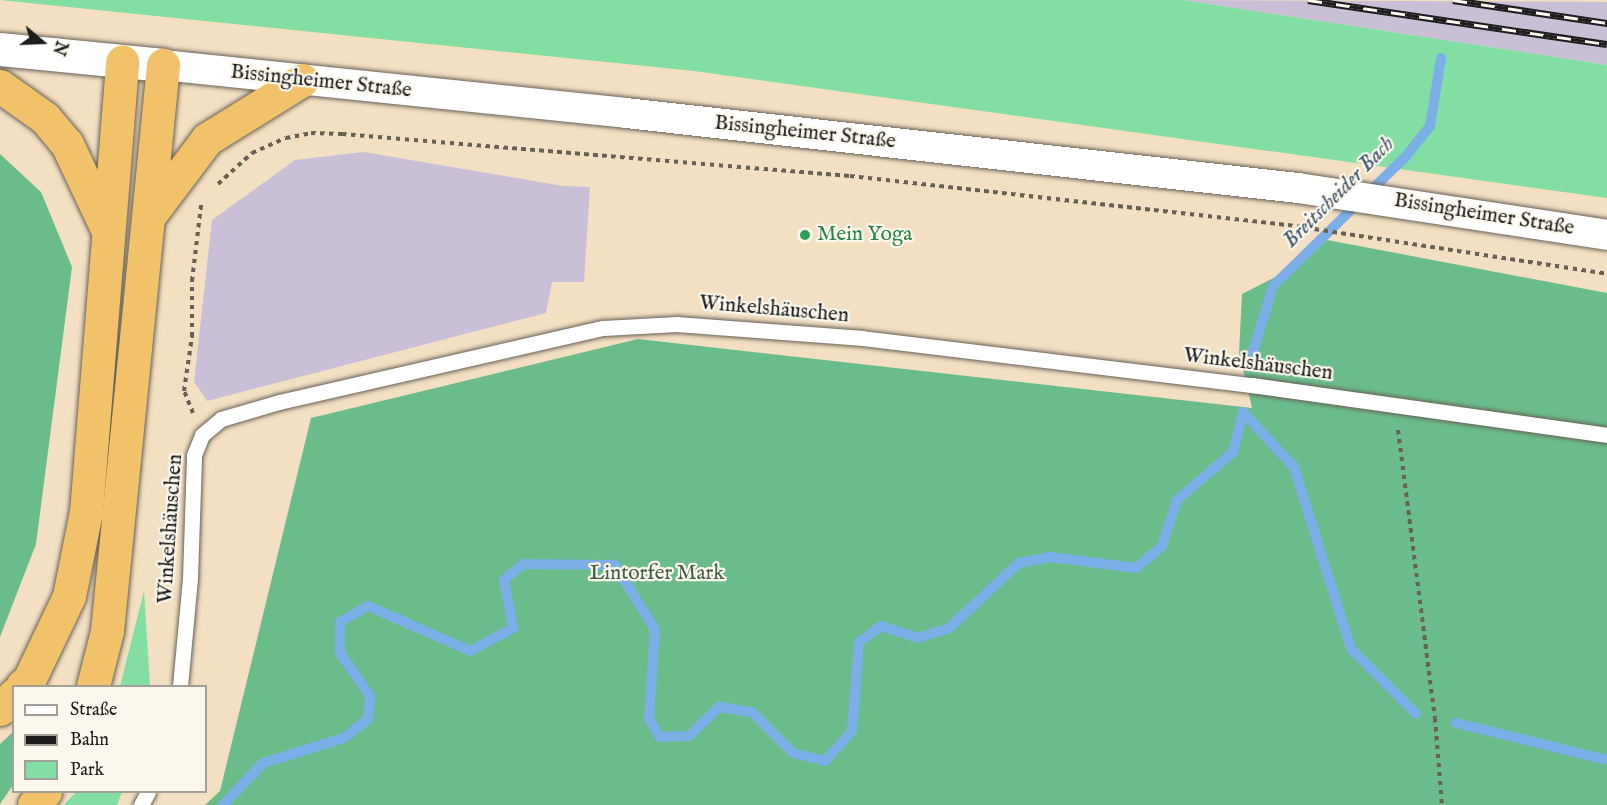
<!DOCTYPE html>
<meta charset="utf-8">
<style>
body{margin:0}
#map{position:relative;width:1607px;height:805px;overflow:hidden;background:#f3dfc2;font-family:"IM FELL English",serif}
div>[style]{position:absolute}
.industrial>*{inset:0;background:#c9bfd7}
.green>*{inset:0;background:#83dea4}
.forest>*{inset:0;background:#6abd8a}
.stream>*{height:10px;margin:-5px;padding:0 5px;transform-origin:5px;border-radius:5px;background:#7cafe8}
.path>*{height:4px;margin-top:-2px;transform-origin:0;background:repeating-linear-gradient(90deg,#676056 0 4.5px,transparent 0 9px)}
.roads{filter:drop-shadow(0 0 2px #676056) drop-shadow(0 0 2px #676056)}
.service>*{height:15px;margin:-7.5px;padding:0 7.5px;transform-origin:7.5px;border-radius:7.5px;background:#fff}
.minor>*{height:30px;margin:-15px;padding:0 15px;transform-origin:15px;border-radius:15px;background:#fff}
.tertiary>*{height:33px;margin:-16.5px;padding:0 16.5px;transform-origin:16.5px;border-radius:16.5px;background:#fff}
.motorway>*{height:33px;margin:-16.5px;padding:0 16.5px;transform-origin:16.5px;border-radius:16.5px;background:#f2c26a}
.rail>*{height:7px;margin-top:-3.5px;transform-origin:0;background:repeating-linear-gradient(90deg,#fbf7ec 0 14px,#1c1c1c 0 28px);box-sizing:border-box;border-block:2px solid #1c1c1c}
.dots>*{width:16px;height:16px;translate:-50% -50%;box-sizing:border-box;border:3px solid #fbf7ec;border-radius:50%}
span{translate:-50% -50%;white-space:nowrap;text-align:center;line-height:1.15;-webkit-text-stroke:4.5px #fbf7ec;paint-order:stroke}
.street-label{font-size:21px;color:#1c1c1c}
.leisure-label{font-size:21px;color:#27864d}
.left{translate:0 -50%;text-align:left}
.park-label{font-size:21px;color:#40604c}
.water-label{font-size:22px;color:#42576e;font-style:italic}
.legend{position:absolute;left:12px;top:685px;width:195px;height:108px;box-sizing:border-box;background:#fbf7ec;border:2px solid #a29f99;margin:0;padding:8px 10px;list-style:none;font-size:18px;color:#1c1c1c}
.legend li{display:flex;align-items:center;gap:12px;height:30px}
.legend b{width:30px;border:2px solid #a29f99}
.north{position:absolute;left:12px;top:12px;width:60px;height:60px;-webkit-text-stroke:4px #fbf7ec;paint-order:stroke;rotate:109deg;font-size:16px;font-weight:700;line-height:24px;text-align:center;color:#1c1c1c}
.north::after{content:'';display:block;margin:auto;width:21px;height:27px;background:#1c1c1c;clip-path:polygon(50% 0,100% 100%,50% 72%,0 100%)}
</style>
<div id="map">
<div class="industrial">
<div style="clip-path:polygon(1183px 0,1607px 2px,1607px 65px)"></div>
<div style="clip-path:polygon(364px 152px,563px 186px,590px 187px,584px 282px,552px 282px,546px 313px,207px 401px,194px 382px,212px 220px,295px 160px)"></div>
</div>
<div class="green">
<div style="clip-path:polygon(0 0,1183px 0,1607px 65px,1607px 198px,694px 71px)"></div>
<div style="clip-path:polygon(144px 591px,150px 686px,120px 686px)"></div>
<div style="clip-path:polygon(76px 792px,122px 792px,117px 805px,64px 805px)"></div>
</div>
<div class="forest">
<div style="clip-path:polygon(0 154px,41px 192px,72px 267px,36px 544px,0 637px)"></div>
<div style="clip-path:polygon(1322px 239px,1607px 293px,1607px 805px,205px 805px,220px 791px,311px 418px,638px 339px,1252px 408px,1239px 353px,1242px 294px,1295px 267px)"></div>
<div style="clip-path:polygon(13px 732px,13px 785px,0 804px,0 744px)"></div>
</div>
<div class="stream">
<div style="left:1253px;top:352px;width:69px;rotate:-73.1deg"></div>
<div style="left:1273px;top:286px;width:186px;rotate:-44.3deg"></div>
<div style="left:1406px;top:156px;width:38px;rotate:-51deg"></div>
<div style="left:1430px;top:126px;width:69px;rotate:-80.8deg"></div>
<div style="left:1243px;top:412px;width:75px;rotate:47.2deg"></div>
<div style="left:1294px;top:467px;width:191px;rotate:72.6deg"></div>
<div style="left:1351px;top:649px;width:92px;rotate:45deg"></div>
<div style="left:1456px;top:723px;width:155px;rotate:13.8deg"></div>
<div style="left:223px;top:805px;width:58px;rotate:-46.4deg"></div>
<div style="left:263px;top:763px;width:85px;rotate:-17.2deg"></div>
<div style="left:344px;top:738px;width:31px;rotate:-38deg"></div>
<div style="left:368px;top:719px;width:23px;rotate:-85deg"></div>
<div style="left:370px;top:696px;width:52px;rotate:-124.9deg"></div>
<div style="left:340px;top:653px;width:31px;rotate:-90deg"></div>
<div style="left:340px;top:622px;width:32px;rotate:-30deg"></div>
<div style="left:368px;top:606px;width:111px;rotate:23.8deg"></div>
<div style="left:470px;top:651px;width:49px;rotate:-28.1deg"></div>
<div style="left:513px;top:628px;width:49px;rotate:-100.6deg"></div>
<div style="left:504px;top:580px;width:25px;rotate:-40deg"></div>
<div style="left:523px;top:564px;width:92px;rotate:0.6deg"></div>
<div style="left:615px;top:565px;width:76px;rotate:58.4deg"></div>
<div style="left:655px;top:630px;width:89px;rotate:93.9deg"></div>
<div style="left:649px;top:719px;width:21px;rotate:59deg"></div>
<div style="left:660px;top:737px;width:29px;rotate:-2deg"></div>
<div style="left:689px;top:736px;width:42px;rotate:-44deg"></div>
<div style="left:719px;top:707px;width:33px;rotate:9deg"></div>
<div style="left:752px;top:712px;width:58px;rotate:45deg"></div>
<div style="left:793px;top:753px;width:33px;rotate:14deg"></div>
<div style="left:825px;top:761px;width:40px;rotate:-48deg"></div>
<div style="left:852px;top:731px;width:89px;rotate:-85.5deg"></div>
<div style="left:859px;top:642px;width:27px;rotate:-36deg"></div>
<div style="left:881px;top:626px;width:38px;rotate:18deg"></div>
<div style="left:917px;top:638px;width:34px;rotate:-17deg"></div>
<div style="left:949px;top:628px;width:96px;rotate:-42.9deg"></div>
<div style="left:1019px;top:563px;width:32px;rotate:-11deg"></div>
<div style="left:1050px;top:557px;width:87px;rotate:7.3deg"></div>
<div style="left:1136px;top:568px;width:34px;rotate:-40deg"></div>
<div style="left:1162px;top:546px;width:48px;rotate:-71.9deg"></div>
<div style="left:1177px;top:500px;width:74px;rotate:-40.6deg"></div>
<div style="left:1233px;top:452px;width:41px;rotate:-76deg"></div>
</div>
<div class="path">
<div style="left:218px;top:184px;width:46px;rotate:-42.4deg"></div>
<div style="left:252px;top:153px;width:37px;rotate:-24deg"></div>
<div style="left:286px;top:138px;width:25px;rotate:-11deg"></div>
<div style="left:311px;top:133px;width:31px;rotate:2deg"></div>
<div style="left:342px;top:134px;width:510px;rotate:4.73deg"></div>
<div style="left:850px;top:176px;width:441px;rotate:6.4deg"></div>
<div style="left:1288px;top:225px;width:323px;rotate:8.7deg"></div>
<div style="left:193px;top:413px;width:24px;rotate:-112deg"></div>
<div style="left:184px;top:391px;width:56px;rotate:-81.7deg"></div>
<div style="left:192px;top:336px;width:55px;rotate:-90deg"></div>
<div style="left:192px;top:281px;width:77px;rotate:-83.2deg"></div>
<div style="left:1398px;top:430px;width:290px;rotate:82.7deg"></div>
<div style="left:1435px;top:718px;width:87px;rotate:85.4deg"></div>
</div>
<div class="roads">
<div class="service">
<div style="left:180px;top:686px;width:108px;rotate:-84.7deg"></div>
<div style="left:190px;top:578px;width:123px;rotate:-88.1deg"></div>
<div style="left:194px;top:455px;width:22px;rotate:-68deg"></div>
<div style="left:202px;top:435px;width:25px;rotate:-40deg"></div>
<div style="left:221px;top:419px;width:60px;rotate:-16.3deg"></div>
<div style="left:279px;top:402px;width:332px;rotate:-12.9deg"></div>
<div style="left:603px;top:328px;width:74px;rotate:-3.1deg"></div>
<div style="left:677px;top:324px;width:186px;rotate:4.3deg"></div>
<div style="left:862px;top:338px;width:393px;rotate:6.9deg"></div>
<div style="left:1252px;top:385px;width:359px;rotate:8deg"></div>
<div style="left:141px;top:805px;width:15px;rotate:-62deg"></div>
</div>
<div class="minor">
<div style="left:163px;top:65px;width:465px;rotate:5.9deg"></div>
<div style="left:626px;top:113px;width:676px;rotate:6.37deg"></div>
<div style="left:1298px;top:188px;width:313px;rotate:8.6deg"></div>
</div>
<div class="tertiary">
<div style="left:0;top:49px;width:164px;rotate:5.6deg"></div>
</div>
<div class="motorway">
<div style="left:0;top:86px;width:55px;rotate:35.4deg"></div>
<div style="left:45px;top:118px;width:34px;rotate:50deg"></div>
<div style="left:67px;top:144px;width:92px;rotate:64.8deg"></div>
<div style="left:149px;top:216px;width:96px;rotate:-53deg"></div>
<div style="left:207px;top:139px;width:112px;rotate:-31.8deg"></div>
<div style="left:22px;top:686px;width:9px;rotate:-41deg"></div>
<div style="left:29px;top:680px;width:93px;rotate:-64.5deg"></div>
<div style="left:69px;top:596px;width:86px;rotate:-78.6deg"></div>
<div style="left:86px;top:512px;width:452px;rotate:-85.4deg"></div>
<div style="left:93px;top:686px;width:57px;rotate:-75.7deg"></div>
<div style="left:107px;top:631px;width:569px;rotate:-84.35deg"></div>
<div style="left:0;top:709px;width:20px;rotate:-45deg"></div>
<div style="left:34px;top:805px;width:17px;rotate:-50deg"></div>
</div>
</div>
<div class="rail">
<div style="left:1308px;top:0;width:302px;rotate:8.4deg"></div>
<div style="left:1453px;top:0;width:156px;rotate:8.5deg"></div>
</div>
<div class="dots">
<div style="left:805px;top:235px;background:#2e9e5b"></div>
</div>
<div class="street-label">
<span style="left:321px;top:82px;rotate:6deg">Bissingheimer Straße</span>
<span style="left:805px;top:133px;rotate:6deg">Bissingheimer Straße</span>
<span style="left:1484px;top:215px;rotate:9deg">Bissingheimer Straße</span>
<span style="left:774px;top:310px;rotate:5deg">Winkelshäuschen</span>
<span style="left:1258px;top:365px;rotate:7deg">Winkelshäuschen</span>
<span style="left:171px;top:529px;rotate:-86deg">Winkelshäuschen</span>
</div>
<div class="leisure-label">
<span class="left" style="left:817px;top:235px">Mein Yoga</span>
</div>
<div class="park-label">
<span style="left:657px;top:574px">Lintorfer Mark</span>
</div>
<div class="water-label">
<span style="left:1339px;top:193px;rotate:-45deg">Breitscheider Bach</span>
</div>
<ul class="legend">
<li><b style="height:8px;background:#fff"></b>Straße</li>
<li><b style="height:8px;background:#1c1c1c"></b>Bahn</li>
<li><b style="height:16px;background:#83dea4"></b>Park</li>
</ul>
<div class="north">N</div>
</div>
